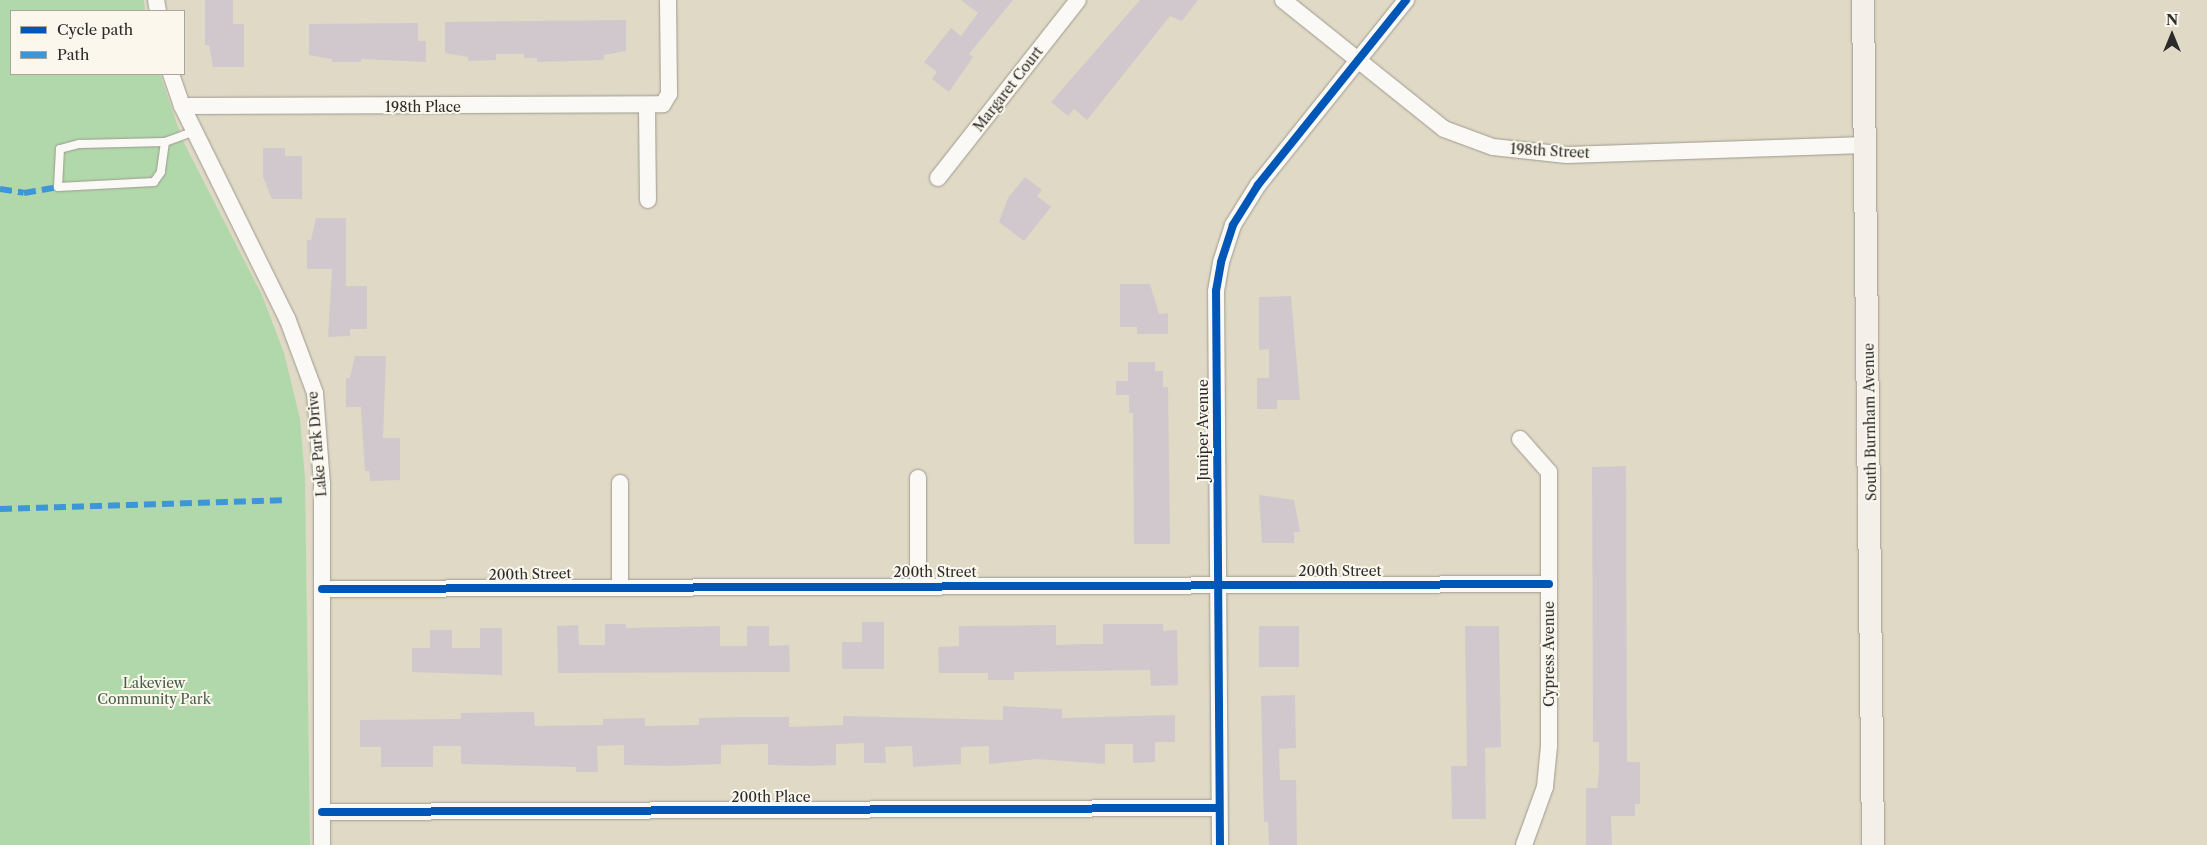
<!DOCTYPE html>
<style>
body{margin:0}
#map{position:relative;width:2207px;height:845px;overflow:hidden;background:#e0d9c5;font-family:"Libre Caslon Text",serif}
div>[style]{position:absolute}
.green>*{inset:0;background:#b1d8ab}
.building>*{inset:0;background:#d1c8ce;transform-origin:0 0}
.roads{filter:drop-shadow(0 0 1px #9e9a8f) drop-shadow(0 0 1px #9e9a8f)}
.lane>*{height:8px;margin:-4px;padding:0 4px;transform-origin:4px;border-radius:4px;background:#faf9f6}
.street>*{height:16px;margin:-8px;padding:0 8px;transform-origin:8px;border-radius:8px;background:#faf9f6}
.secondary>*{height:22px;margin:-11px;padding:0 11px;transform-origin:11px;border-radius:11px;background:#f4f0e9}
.quiet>*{height:6px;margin-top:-3px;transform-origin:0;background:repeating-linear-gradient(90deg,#3c96d7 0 12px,transparent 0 18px)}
.cycleway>*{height:8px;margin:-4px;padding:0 4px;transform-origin:4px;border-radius:4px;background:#0057b8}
span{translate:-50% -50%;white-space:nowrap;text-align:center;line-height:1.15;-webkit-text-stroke:4px #fbf7ec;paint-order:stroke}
.street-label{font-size:14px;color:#2b2b2b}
.park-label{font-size:14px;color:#485f4b}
.legend{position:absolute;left:10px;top:10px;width:175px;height:65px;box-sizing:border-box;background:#fbf7ec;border:1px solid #a8a59f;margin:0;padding:6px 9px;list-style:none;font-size:15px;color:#2b2b2b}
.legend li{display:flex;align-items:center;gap:10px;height:25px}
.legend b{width:25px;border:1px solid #a8a59f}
.north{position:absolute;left:2147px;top:10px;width:50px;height:50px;-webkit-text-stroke:4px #fbf7ec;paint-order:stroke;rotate:0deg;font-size:14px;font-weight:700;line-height:20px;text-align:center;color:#2b2b2b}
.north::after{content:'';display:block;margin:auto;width:18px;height:22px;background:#2b2b2b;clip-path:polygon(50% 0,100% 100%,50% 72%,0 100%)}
</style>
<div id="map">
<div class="green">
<div style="clip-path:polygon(0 0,144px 0,145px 11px,11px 11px,11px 74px,160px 74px,182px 139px,262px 295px,284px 353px,300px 419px,305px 478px,310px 845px,0 845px)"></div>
</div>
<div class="building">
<div style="clip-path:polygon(205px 0,233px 0,233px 24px,244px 24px,244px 67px,213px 67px,209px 45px,205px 45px)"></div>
<div style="clip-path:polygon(961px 0,1013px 0,969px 54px,973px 57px,949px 92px,932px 79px,937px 72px,924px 62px,951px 28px,961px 36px,978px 13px)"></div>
<div style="clip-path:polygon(1140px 0,1198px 0,1182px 21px,1170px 16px,1087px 120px,1074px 109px,1068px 116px,1051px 102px)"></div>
<div style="clip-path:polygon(626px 20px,626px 51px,604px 55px,604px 60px,537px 62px,537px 58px,524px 58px,524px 54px,496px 54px,496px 60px,468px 61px,468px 57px,445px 53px,445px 22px)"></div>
<div style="clip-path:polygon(418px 23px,418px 41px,426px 41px,426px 62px,361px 59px,361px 62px,332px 62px,332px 59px,309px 55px,309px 24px)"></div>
<div style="clip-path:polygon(263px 148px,285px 148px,285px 156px,302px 156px,302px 199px,272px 199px,263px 177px)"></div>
<div style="clip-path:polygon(1025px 177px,1042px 190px,1037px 196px,1051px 207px,1024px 241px,999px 222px,1008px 198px)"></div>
<div style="clip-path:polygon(316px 218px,346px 218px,346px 286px,367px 286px,367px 329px,350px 329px,350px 336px,328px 337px,332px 269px,307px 269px,307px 240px,311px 240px)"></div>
<div style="clip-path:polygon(1120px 284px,1150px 284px,1159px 314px,1168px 313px,1168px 334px,1137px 334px,1137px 327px,1120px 327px)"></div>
<div style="clip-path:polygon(1291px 296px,1300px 400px,1277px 400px,1277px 409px,1257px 409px,1257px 378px,1269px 378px,1269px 349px,1259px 350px,1259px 297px)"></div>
<div style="clip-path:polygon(355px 356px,386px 356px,383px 438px,400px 438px,400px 480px,370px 481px,369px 471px,365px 471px,361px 407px,346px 407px,346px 378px,350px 378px)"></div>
<div style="clip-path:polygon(1128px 362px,1155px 362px,1155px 371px,1163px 371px,1163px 387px,1168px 387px,1170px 544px,1134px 544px,1133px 413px,1129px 413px,1129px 395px,1116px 395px,1116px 381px,1128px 381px)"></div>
<div style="clip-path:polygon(1626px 466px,1627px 762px,1640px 762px,1640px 804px,1635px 804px,1635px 816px,1611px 816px,1612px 845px,1586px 845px,1586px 788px,1597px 788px,1599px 772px,1599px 742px,1593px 742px,1592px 467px)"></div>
<div style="clip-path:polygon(1259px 495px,1294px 500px,1300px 532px,1294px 532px,1294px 543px,1262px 543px)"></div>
<div style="clip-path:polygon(862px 622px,884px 622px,884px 669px,842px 669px,842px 642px,862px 642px)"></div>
<div style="clip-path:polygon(605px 624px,626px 624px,626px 628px,720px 626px,720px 646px,747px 646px,747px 626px,769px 626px,769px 646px,789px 645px,790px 672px,558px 673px,557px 626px,578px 625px,579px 645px,605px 645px)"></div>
<div style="clip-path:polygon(1103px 624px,1163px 624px,1163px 631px,1177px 630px,1178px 685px,1151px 686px,1150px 670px,1014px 672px,1014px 680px,988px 680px,988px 673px,939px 673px,938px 647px,959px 646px,959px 626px,1056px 625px,1056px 645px,1083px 644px,1103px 644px)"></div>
<div style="left:1259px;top:626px;width:40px;height:41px"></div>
<div style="clip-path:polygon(1465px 626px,1499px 626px,1501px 747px,1485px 748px,1486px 819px,1452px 819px,1451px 766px,1467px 766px)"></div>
<div style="clip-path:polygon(480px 628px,502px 628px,502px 675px,412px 672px,412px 648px,430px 648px,430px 630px,452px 630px,452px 648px,480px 648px)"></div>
<div style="clip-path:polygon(1295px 695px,1296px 748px,1279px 749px,1280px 780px,1296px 780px,1297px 845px,1269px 845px,1268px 822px,1264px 822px,1261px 696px)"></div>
<div style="clip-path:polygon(1003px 706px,1062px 709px,1062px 718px,1175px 715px,1175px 742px,1155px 742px,1155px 762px,1133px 763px,1133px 744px,1105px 744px,1105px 764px,1037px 759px,989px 764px,989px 746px,961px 747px,961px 764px,913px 767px,912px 746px,885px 747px,886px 763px,864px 763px,864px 743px,836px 744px,836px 765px,812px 766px,768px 765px,768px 744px,721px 745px,721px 764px,669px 766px,624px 765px,624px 745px,597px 746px,598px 772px,576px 772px,576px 767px,461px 764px,461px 746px,433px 746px,433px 767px,381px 767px,381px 747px,360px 747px,360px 720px,461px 719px,461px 713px,534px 712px,535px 726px,603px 725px,603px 719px,645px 718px,645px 726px,699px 725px,699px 718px,741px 717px,789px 717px,789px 727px,843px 725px,843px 716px,1003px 720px)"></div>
</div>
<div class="roads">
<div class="lane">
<div style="left:165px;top:142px;width:30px;rotate:98deg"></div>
<div style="left:161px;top:172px;width:12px;rotate:125deg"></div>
<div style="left:154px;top:182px;width:96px;rotate:177deg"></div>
<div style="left:58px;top:187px;width:38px;rotate:-87deg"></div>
<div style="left:60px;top:149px;width:20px;rotate:-15deg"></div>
<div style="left:79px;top:144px;width:86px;rotate:-1.3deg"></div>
<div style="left:165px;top:142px;width:32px;rotate:-20deg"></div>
</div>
<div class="street">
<div style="left:156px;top:0;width:11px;rotate:80deg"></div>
<div style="left:1283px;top:0;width:206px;rotate:38.7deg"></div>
<div style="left:1444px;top:129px;width:52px;rotate:20.2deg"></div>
<div style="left:1493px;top:147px;width:74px;rotate:6.2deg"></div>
<div style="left:1567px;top:155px;width:298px;rotate:-1.9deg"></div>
<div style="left:171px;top:74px;width:34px;rotate:71deg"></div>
<div style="left:182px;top:106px;width:237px;rotate:63.7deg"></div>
<div style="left:287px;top:318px;width:80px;rotate:69.5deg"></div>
<div style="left:315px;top:393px;width:92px;rotate:85.6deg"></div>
<div style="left:322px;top:485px;width:360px;rotate:90deg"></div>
<div style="left:182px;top:106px;width:481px;rotate:-0.2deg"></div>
<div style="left:663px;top:104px;width:12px;rotate:-59deg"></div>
<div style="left:669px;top:94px;width:94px;rotate:-90.6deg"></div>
<div style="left:647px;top:107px;width:93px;rotate:89.4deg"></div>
<div style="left:938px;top:178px;width:226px;rotate:-51.8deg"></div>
<div style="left:1520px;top:439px;width:44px;rotate:48.7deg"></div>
<div style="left:1549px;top:472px;width:274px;rotate:90deg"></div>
<div style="left:1549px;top:746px;width:41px;rotate:95.6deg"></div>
<div style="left:1545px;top:787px;width:62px;rotate:109.9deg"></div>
<div style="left:918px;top:478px;width:107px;rotate:90deg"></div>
<div style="left:620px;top:483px;width:102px;rotate:90deg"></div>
<div style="left:322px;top:589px;width:1227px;rotate:-0.23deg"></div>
<div style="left:322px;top:812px;width:897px;rotate:-0.26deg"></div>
<div style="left:1220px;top:845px;width:554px;rotate:-90.41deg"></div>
<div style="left:1216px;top:291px;width:29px;rotate:-80deg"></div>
<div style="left:1221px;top:262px;width:39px;rotate:-72deg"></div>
<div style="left:1233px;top:225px;width:47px;rotate:-58deg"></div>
<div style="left:1258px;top:185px;width:237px;rotate:-51.3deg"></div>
</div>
<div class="secondary">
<div style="left:1863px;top:0;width:845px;rotate:89.32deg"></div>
</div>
</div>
<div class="quiet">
<div style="left:0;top:189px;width:24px;rotate:9deg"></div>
<div style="left:24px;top:193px;width:35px;rotate:-10deg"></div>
<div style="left:0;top:509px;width:282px;rotate:-1.8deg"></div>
</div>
<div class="cycleway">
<div style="left:322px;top:589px;width:1227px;rotate:-0.23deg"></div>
<div style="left:322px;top:812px;width:897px;rotate:-0.26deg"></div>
<div style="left:1220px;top:845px;width:554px;rotate:-90.41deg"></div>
<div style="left:1216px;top:291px;width:29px;rotate:-80deg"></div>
<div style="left:1221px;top:262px;width:39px;rotate:-72deg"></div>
<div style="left:1233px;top:225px;width:47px;rotate:-58deg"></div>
<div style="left:1258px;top:185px;width:237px;rotate:-51.3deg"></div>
</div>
<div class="street-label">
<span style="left:1008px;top:89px;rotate:-52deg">Margaret Court</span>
<span style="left:423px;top:107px">198th Place</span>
<span style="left:1550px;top:151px;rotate:3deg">198th Street</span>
<span style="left:1870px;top:422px;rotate:-91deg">South Burnham Avenue</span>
<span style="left:1203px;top:430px;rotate:-90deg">Juniper Avenue</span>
<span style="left:317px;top:444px;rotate:-95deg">Lake Park Drive</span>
<span style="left:1340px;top:571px">200th Street</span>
<span style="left:935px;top:572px">200th Street</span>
<span style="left:530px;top:574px;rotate:-1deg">200th Street</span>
<span style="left:1549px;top:654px;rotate:-90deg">Cypress Avenue</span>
<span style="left:771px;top:797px">200th Place</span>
</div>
<div class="park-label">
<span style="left:154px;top:691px">Lakeview<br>Community Park</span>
</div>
<ul class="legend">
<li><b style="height:6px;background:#0057b8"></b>Cycle path</li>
<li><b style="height:6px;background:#3c96d7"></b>Path</li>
</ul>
<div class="north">N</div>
</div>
